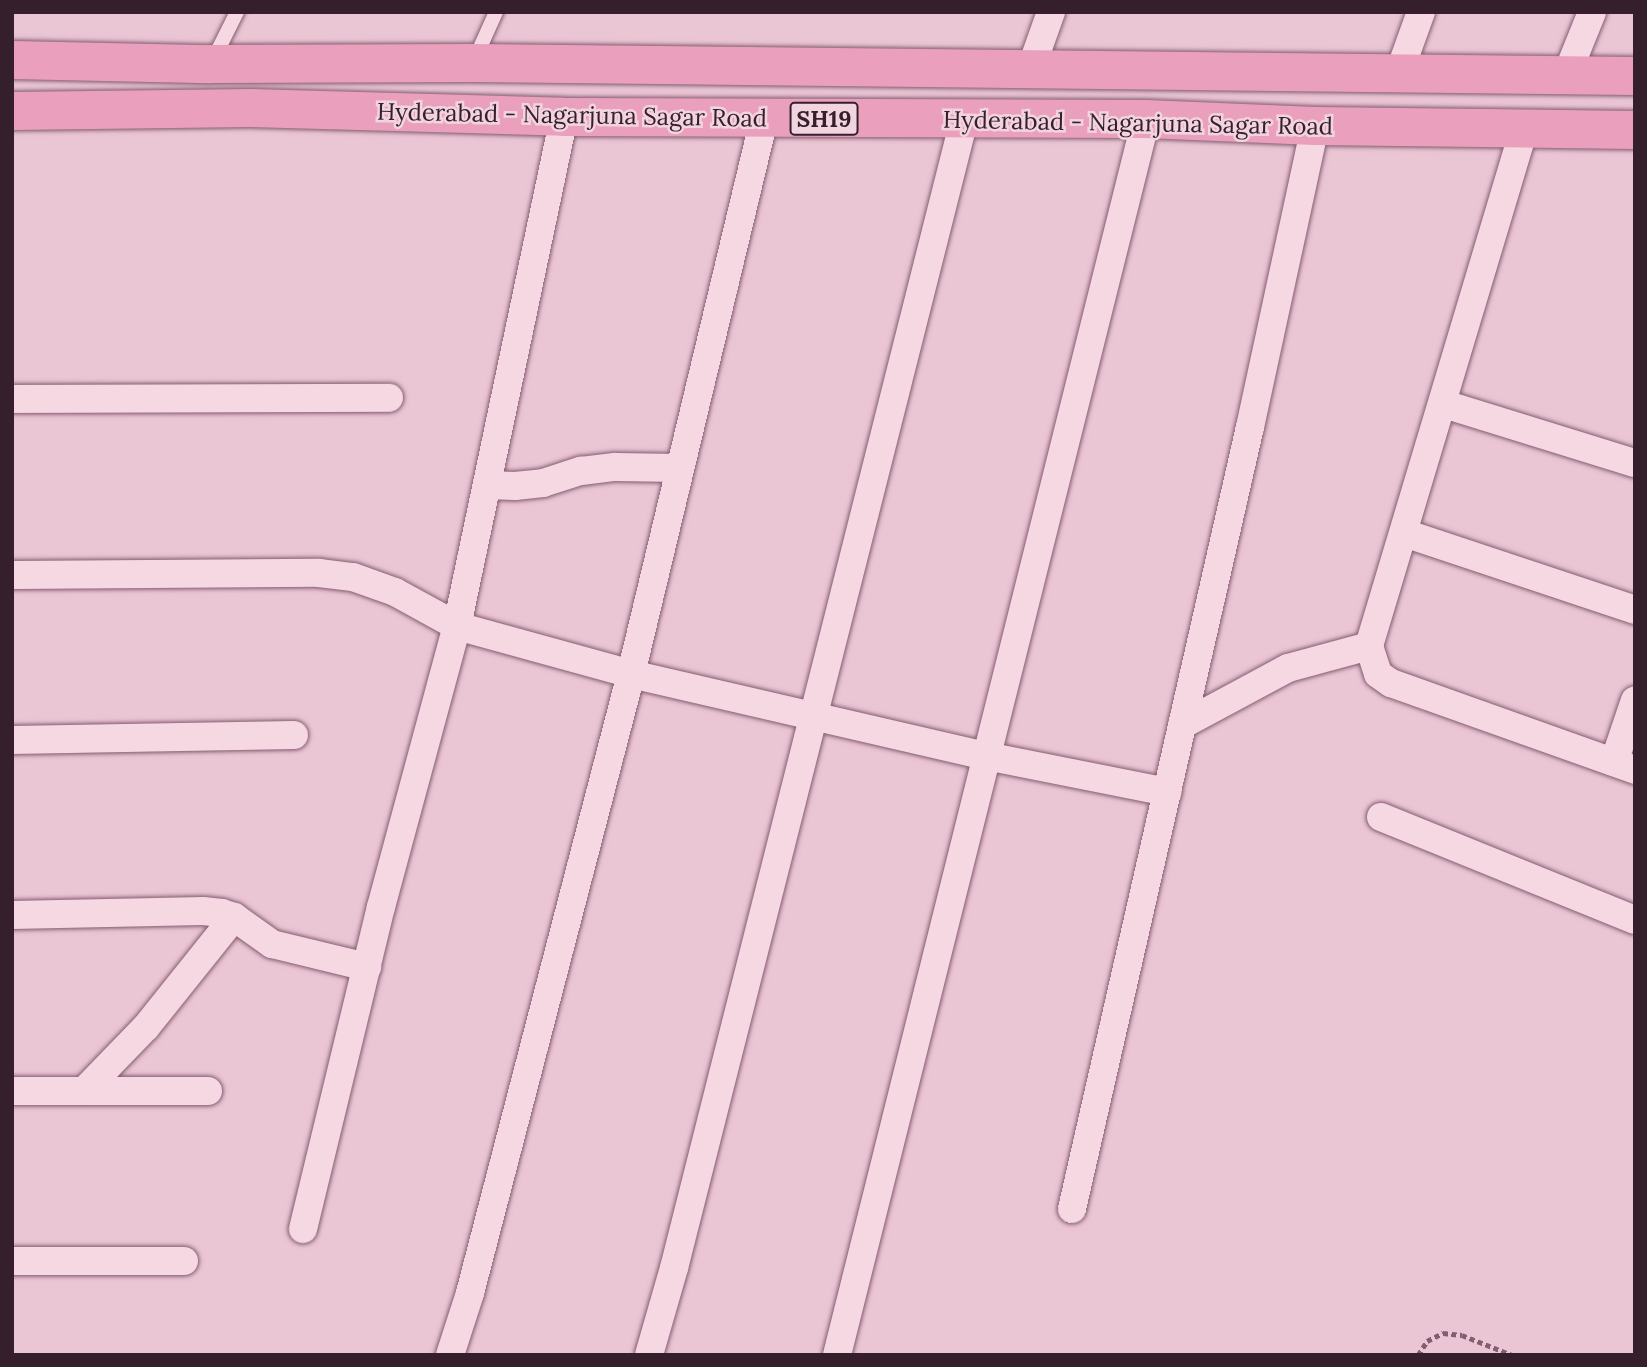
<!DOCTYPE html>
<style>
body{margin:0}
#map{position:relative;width:1647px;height:1367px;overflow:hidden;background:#eac5d3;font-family:Lora,serif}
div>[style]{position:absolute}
.path>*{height:4.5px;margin-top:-2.25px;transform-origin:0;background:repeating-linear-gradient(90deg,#845d72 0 5px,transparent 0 8.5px)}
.roads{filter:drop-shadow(0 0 2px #845d72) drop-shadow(0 0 2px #845d72)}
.lane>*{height:14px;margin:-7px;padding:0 7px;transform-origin:7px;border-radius:7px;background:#f6d8e3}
.street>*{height:28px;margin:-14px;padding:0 14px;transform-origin:14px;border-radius:14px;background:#f6d8e3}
.primary>*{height:38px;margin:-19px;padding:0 19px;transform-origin:19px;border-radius:19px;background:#eaa0bd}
span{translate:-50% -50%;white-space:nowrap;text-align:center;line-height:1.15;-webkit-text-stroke:5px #f2d4df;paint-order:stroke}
.shield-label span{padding:2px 5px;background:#f2d4df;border:2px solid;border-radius:5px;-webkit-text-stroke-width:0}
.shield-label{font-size:23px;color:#351f2c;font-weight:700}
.street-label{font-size:24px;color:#351f2c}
.frame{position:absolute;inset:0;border:14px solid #351f2c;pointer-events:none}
</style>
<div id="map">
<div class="path">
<div style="left:1418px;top:1355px;width:17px;rotate:-57deg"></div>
<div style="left:1427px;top:1341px;width:18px;rotate:-27deg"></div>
<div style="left:1443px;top:1333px;width:19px;rotate:6deg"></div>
<div style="left:1462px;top:1335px;width:54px;rotate:21.8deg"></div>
</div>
<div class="roads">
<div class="lane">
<div style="left:213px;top:60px;width:54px;rotate:-63.4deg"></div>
<div style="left:474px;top:61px;width:54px;rotate:-65.8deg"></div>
</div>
<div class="street">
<div style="left:1030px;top:71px;width:63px;rotate:-70.4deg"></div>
<div style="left:1399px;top:73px;width:65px;rotate:-70.2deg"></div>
<div style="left:1567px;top:74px;width:67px;rotate:-68deg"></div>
<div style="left:1524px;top:129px;width:540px;rotate:106.69deg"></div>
<div style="left:1369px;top:646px;width:29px;rotate:72deg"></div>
<div style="left:1378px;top:674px;width:16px;rotate:35deg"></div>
<div style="left:1391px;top:683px;width:259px;rotate:19.6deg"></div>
<div style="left:12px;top:399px;width:377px;rotate:-0.2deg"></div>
<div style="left:1444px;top:404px;width:200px;rotate:17.2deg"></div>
<div style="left:487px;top:485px;width:28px;rotate:2deg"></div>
<div style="left:515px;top:486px;width:28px;rotate:-6deg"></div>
<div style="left:543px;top:483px;width:40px;rotate:-18deg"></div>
<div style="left:581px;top:471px;width:34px;rotate:-7deg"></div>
<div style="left:615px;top:467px;width:65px;rotate:0.9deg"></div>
<div style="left:1404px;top:533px;width:243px;rotate:18.4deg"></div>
<div style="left:12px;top:575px;width:307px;rotate:-0.4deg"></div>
<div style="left:319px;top:573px;width:34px;rotate:7deg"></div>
<div style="left:353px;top:577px;width:45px;rotate:19.7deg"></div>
<div style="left:395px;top:592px;width:71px;rotate:28.7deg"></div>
<div style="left:457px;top:626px;width:180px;rotate:15.4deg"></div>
<div style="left:631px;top:674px;width:364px;rotate:13deg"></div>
<div style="left:986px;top:756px;width:185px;rotate:11.2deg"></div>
<div style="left:1182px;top:725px;width:120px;rotate:-28.3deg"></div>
<div style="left:1288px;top:668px;width:84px;rotate:-15.2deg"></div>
<div style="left:12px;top:740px;width:282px;rotate:-1deg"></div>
<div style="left:1614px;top:762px;width:65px;rotate:-71.3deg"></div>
<div style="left:1381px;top:817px;width:274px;rotate:22.1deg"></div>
<div style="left:12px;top:915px;width:191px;rotate:-1.2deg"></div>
<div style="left:203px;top:911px;width:19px;rotate:6deg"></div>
<div style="left:222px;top:913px;width:13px;rotate:18deg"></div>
<div style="left:234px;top:917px;width:47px;rotate:35.4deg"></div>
<div style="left:272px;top:944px;width:98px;rotate:13.6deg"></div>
<div style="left:12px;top:1091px;width:196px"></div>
<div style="left:84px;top:1091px;width:89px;rotate:-45.9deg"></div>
<div style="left:146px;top:1027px;width:141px;rotate:-51.3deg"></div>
<div style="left:1072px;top:1209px;width:802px;rotate:-77.18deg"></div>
<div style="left:1250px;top:427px;width:308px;rotate:-77.8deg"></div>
<div style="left:303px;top:1229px;width:331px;rotate:-76.4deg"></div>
<div style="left:381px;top:907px;width:291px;rotate:-74.9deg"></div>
<div style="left:457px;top:626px;width:520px;rotate:-78.13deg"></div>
<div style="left:12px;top:1261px;width:172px"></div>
<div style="left:450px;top:1355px;width:65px;rotate:-72.1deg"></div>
<div style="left:470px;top:1293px;width:640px;rotate:-75.42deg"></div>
<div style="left:631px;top:674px;width:571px;rotate:-76.52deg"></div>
<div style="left:649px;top:1355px;width:91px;rotate:-74deg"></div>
<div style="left:674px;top:1268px;width:1184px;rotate:-75.82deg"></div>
<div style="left:837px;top:1355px;width:1274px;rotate:-75.96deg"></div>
</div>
<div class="primary">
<div style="left:12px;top:60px;width:199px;rotate:1.2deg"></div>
<div style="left:211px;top:64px;width:263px;rotate:-0.2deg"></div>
<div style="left:474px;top:63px;width:1161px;rotate:0.64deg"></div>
<div style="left:12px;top:111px;width:238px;rotate:-0.7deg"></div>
<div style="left:250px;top:108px;width:314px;rotate:1.6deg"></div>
<div style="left:564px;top:117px;width:582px;rotate:0.2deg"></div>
<div style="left:1146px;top:119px;width:169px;rotate:2.4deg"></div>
<div style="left:1315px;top:126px;width:320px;rotate:0.7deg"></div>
</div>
</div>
<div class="shield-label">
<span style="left:824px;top:119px">SH19</span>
</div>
<div class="street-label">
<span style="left:572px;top:115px;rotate:1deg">Hyderabad - Nagarjuna Sagar Road</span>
<span style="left:1138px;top:123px;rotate:1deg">Hyderabad - Nagarjuna Sagar Road</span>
</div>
<div class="frame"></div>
</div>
